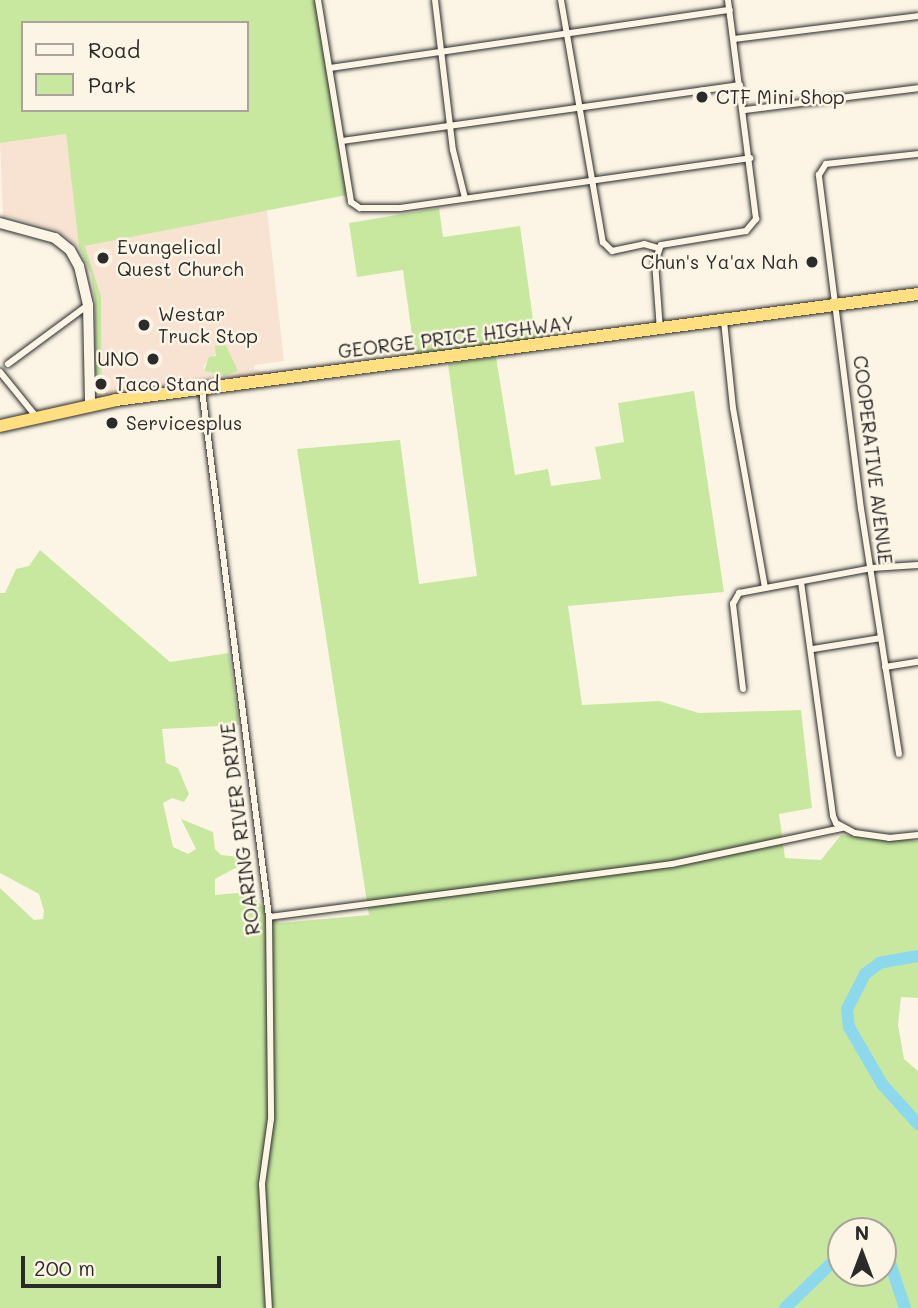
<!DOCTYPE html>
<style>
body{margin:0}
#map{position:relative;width:918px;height:1308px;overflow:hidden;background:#fcf5e5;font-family:Mali,sans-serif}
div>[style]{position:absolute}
.built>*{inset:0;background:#f8e2d2}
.green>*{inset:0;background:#c8e8a0}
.river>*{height:12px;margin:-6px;padding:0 6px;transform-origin:6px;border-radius:6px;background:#8cd8ec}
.roads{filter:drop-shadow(0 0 2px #2b2b2b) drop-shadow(0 0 2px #2b2b2b)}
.street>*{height:6px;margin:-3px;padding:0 3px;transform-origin:3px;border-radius:3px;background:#fcf5e5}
.secondary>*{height:10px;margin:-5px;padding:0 5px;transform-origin:5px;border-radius:5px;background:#fcf5e5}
.highway>*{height:12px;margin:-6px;padding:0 6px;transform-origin:6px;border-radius:6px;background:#ffdf80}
.dots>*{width:19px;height:19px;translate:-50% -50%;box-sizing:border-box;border:4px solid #fcf5e5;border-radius:50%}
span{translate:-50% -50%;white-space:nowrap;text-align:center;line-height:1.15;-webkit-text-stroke:5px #fcf5e5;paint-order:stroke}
.poi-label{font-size:19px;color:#2b2b2b}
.left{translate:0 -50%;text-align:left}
.right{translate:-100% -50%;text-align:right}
.street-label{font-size:19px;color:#2b2b2b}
.legend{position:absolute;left:21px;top:21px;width:228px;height:91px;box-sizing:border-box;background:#fcf5e5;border:2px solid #a8a49b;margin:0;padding:9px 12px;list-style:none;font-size:21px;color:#2b2b2b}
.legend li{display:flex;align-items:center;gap:14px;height:35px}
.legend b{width:35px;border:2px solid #a8a49b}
.north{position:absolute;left:827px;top:1217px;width:70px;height:70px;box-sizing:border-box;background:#fcf5e5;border:2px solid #a8a49b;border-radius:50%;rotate:0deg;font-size:19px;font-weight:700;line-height:28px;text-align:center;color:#2b2b2b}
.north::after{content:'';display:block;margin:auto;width:24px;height:32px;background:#2b2b2b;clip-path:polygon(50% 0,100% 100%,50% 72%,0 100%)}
.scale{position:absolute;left:21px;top:1256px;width:200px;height:32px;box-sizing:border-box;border:4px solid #2b2b2b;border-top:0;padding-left:9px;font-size:21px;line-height:24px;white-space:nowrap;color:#2b2b2b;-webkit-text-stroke:5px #fcf5e5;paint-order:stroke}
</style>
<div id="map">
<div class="built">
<div style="clip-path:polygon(66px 134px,79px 247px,57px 230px,3px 215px,0 143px)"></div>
<div style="clip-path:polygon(evenodd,267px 210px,284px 361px,255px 365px,253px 369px,274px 373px,183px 387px,149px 388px,102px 398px,101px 296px,85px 246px,267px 210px,226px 345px,238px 371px,225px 376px,204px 371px,204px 365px,226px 345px)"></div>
</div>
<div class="green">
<div style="clip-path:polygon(evenodd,0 0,316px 0,347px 195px,85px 246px,101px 296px,102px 398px,99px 399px,95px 365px,95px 301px,91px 274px,79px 247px,66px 134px,0 143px,0 0,23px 23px,247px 23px,247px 110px,23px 110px,23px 23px)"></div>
<div style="clip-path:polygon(439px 208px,443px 237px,520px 226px,536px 341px,415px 357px,403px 270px,357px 277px,349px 223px)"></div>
<div style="clip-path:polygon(226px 345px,238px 371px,225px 376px,204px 371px,209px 357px,216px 356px,215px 346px)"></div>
<div style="clip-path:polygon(evenodd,496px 357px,515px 475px,548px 469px,551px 486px,601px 479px,595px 447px,624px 442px,618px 403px,694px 391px,724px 592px,568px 606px,582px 705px,659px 701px,699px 713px,801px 710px,812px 808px,779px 814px,785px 858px,821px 860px,841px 835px,918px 841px,918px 998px,901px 997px,898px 1025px,904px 1059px,918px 1071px,918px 1308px,0 1308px,0 888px,34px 920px,43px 919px,44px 911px,39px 894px,0 873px,0 593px,5px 593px,16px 569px,29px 566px,40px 550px,170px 662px,229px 653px,239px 725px,162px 729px,166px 763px,178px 768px,189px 794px,184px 802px,172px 798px,163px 803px,173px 847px,188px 854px,196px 849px,181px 819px,213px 832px,215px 849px,221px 855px,239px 857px,245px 863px,215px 879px,215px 895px,248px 892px,279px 923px,369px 915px,297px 449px,400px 440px,419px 584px,477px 576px,448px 364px,496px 357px,841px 1231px,883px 1231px,883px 1273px,841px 1273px,841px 1231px)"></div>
</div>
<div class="river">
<div style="left:918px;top:956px;width:39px;rotate:170deg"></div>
<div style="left:880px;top:963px;width:19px;rotate:144deg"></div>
<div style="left:865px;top:974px;width:39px;rotate:117deg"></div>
<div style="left:847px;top:1009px;width:18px;rotate:84deg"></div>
<div style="left:849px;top:1027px;width:66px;rotate:59.9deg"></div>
<div style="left:882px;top:1084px;width:54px;rotate:48deg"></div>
<div style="left:883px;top:1259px;width:11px;rotate:41deg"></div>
<div style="left:891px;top:1266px;width:44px;rotate:71.6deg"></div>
<div style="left:785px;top:1308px;width:78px;rotate:-44deg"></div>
</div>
<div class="roads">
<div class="street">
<div style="left:318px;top:0;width:205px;rotate:80.7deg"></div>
<div style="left:351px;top:202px;width:11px;rotate:34deg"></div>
<div style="left:360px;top:208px;width:40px"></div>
<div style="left:400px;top:208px;width:354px;rotate:-8.1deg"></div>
<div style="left:435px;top:0;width:151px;rotate:83.2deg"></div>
<div style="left:453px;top:150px;width:49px;rotate:76deg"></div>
<div style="left:561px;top:0;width:246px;rotate:80.2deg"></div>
<div style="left:603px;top:242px;width:13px;rotate:45deg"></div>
<div style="left:612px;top:251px;width:33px;rotate:-12deg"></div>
<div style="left:644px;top:244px;width:15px;rotate:16deg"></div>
<div style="left:734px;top:39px;width:185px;rotate:-7.1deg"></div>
<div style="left:330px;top:68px;width:404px;rotate:-8.3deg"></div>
<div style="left:745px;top:110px;width:174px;rotate:-7.2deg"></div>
<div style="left:342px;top:141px;width:402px;rotate:-8deg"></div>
<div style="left:724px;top:321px;width:87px;rotate:84.1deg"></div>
<div style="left:733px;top:408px;width:182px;rotate:79.9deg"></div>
<div style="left:660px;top:330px;width:68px;rotate:-94.2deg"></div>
<div style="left:655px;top:262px;width:18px;rotate:-71deg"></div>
<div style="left:661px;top:245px;width:86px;rotate:-9.4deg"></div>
<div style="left:746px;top:231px;width:16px;rotate:-50deg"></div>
<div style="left:756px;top:219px;width:221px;rotate:-97.3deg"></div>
<div style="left:8px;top:364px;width:99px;rotate:-36.4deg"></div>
<div style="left:0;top:372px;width:54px;rotate:51deg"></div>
<div style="left:202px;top:390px;width:531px;rotate:82.75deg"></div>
<div style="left:269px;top:917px;width:202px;rotate:89.4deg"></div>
<div style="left:271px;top:1119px;width:66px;rotate:97.9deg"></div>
<div style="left:262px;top:1184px;width:124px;rotate:86.8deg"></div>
<div style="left:801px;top:582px;width:236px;rotate:82.2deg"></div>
<div style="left:833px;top:816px;width:8px;rotate:67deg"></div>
<div style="left:836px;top:823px;width:21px;rotate:28deg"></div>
<div style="left:855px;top:833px;width:34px;rotate:8deg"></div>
<div style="left:889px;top:838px;width:29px;rotate:-6deg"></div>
<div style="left:813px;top:649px;width:69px;rotate:-9.2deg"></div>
<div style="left:885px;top:667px;width:33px;rotate:-9deg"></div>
<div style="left:743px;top:689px;width:86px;rotate:-96.7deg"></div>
<div style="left:733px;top:604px;width:13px;rotate:-61deg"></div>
<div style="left:739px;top:593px;width:135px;rotate:-10.6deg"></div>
<div style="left:872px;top:568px;width:46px;rotate:-3.7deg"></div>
<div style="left:899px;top:754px;width:248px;rotate:-98.8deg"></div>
<div style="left:861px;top:509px;width:337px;rotate:-97.2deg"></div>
<div style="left:819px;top:175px;width:13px;rotate:-58deg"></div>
<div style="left:826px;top:164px;width:93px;rotate:-6.2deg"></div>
<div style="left:269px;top:917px;width:406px;rotate:-7.5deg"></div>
<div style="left:672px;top:864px;width:174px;rotate:-12deg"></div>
</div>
<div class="secondary">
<div style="left:0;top:223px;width:57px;rotate:15.3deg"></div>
<div style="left:55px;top:238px;width:19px;rotate:39deg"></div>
<div style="left:70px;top:250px;width:18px;rotate:61deg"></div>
<div style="left:79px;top:266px;width:40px;rotate:77deg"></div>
<div style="left:88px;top:305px;width:99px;rotate:88.8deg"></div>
</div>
<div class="highway">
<div style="left:0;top:426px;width:119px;rotate:-12.6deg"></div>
<div style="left:116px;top:400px;width:809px;rotate:-7.53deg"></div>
</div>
</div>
<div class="dots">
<div style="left:702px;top:97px;background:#2b2b2b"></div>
<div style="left:103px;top:258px;background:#2b2b2b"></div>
<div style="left:812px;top:262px;background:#2b2b2b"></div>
<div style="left:144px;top:325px;background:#2b2b2b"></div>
<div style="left:153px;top:359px;background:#2b2b2b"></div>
<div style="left:101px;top:384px;background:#2b2b2b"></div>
<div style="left:112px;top:423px;background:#2b2b2b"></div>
</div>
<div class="poi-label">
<span class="left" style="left:716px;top:97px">CTF Mini Shop</span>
<span class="left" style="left:117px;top:258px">Evangelical<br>Quest Church</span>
<span class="right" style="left:798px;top:262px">Chun's Ya'ax Nah</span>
<span class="left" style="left:158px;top:325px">Westar<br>Truck Stop</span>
<span class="right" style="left:139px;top:359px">UNO</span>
<span class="left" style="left:115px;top:384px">Taco Stand</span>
<span class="left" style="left:126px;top:423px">Servicesplus</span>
</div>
<div class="street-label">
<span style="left:456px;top:337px;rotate:-7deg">GEORGE PRICE HIGHWAY</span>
<span style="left:873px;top:460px;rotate:83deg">COOPERATIVE AVENUE</span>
<span style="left:240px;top:829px;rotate:-97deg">ROARING RIVER DRIVE</span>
</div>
<ul class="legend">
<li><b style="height:9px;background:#fcf5e5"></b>Road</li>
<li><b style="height:19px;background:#c8e8a0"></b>Park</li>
</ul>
<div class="north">N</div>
<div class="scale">200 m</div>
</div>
